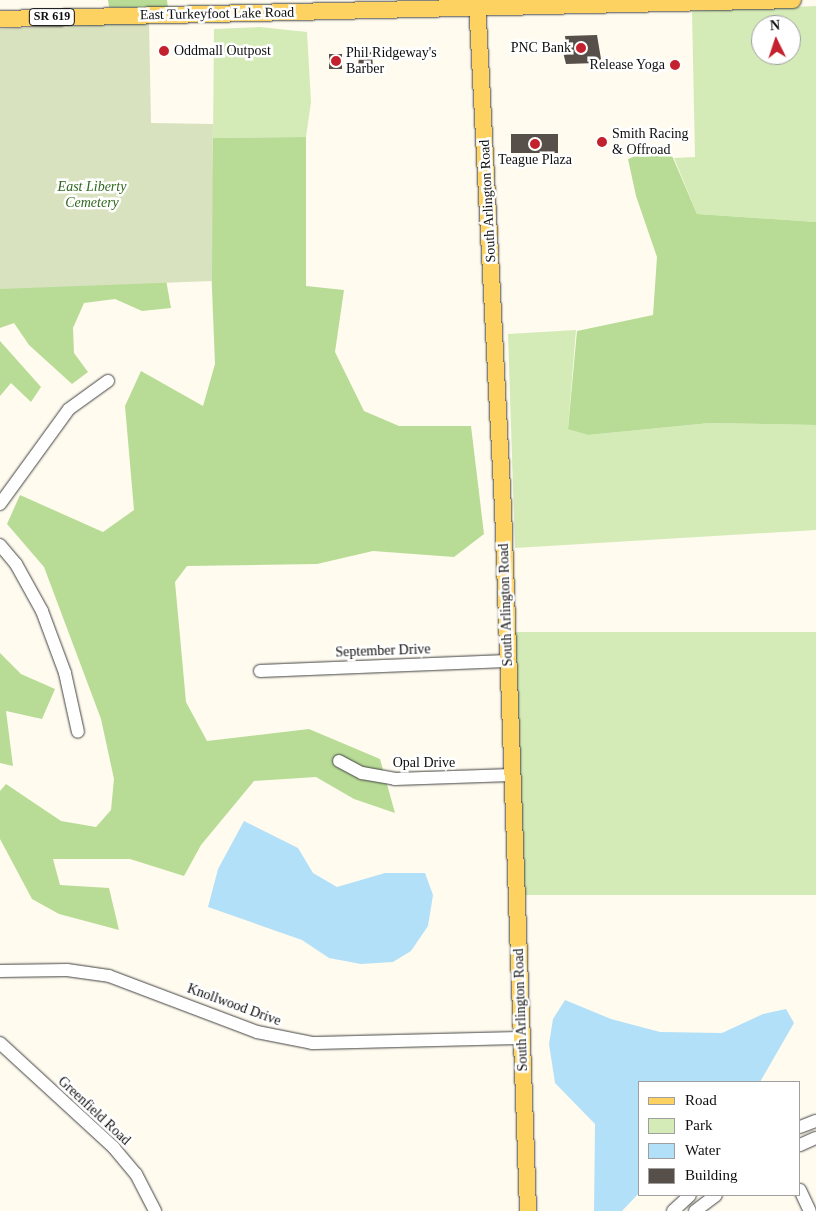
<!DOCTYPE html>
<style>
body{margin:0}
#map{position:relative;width:816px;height:1211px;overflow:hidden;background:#fffbef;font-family:"Times New Roman",serif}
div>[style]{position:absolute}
.green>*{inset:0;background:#d4ebb7;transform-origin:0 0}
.forest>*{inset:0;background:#b8dc96}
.cemetery>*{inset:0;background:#d8e2bf}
.water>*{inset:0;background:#b2e0f8}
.building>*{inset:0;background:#574f4a;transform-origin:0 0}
.roads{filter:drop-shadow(0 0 1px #414141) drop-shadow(0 0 1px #414141)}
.minor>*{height:12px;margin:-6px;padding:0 6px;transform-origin:6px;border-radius:6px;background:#fff}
.major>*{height:16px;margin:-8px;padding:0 8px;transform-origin:8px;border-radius:8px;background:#fdd261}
.dots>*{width:14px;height:14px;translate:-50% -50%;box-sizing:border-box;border:2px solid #fff;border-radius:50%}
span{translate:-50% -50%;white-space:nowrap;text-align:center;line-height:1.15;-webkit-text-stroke:5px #fff;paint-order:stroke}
.shield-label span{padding:1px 4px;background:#fff;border:1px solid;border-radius:4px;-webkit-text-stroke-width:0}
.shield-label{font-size:12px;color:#0e0e0e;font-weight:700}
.street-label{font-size:14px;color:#0e0e0e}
.poi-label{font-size:14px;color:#0e0e0e}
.right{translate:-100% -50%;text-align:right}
.left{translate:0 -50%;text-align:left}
.park-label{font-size:14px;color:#2e681c;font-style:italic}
.legend{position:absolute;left:638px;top:1081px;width:162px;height:115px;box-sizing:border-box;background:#fff;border:1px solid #9f9f9f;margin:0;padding:6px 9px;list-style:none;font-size:15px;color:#0e0e0e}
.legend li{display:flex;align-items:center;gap:10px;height:25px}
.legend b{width:25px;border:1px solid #9f9f9f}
.north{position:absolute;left:751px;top:15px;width:50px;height:50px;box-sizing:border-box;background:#fff;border:1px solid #9f9f9f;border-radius:50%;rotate:356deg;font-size:14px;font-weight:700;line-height:20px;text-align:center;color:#0e0e0e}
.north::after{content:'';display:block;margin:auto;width:18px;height:22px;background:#c3212d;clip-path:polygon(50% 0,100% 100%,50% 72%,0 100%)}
</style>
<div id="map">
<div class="green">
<div style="clip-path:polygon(evenodd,816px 6px,816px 222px,697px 214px,674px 158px,695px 157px,692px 11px,816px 6px,761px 25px,791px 25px,791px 55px,761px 55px,761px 25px)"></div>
<div style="clip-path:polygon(260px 27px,307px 32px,311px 102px,306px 137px,213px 138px,214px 29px)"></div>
<div style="clip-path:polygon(576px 330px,568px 428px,588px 435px,710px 423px,816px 425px,816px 530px,515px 548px,508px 334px)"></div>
<div style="left:816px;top:632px;width:263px;height:304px;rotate:90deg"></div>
</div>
<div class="forest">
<div style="clip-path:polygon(108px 0,167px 0,168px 8px,109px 7px)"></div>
<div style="clip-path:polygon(306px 137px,306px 286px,344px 290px,335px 352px,364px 411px,399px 426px,471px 426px,484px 534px,454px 557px,373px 551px,317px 564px,187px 566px,175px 582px,186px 702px,207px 741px,309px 729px,380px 759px,395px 813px,354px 799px,316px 777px,254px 781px,201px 845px,184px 876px,130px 859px,53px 859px,60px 885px,109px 888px,119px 930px,59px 914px,32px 899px,0 839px,0 791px,6px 784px,61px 821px,96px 827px,111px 810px,114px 779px,101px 719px,44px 567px,7px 524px,20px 495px,103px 532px,134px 510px,125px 406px,141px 371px,203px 406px,215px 364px,210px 239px,213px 138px)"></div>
<div style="clip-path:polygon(667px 144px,697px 214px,816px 222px,816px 425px,710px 423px,588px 435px,568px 429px,577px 331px,653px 315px,657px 257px,636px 196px,628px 159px)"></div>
<div style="clip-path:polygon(165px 274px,171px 308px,142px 311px,115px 299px,84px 303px,73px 328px,74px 353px,88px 372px,72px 384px,29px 345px,14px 323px,0 328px,0 277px)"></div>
<div style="clip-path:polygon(0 341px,41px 387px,31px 402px,11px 383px,0 396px)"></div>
<div style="clip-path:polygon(0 653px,21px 674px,55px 689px,42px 719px,6px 711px,13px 766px,0 763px)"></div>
</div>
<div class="cemetery">
<div style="clip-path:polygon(149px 22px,151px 123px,213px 124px,212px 281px,0 289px,0 29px)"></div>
</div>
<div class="water">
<div style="clip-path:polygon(244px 821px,298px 848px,313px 873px,337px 887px,385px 873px,425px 873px,433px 895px,428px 926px,411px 951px,393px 962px,361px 964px,329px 958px,302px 940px,208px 907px,218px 869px)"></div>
<div style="clip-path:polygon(565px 1000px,611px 1019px,660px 1032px,722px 1033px,763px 1014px,786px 1009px,794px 1023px,760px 1082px,640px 1082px,640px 1192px,622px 1211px,594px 1211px,595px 1124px,555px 1083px,549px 1044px,553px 1019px)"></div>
</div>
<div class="building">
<div style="clip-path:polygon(597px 35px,601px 59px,597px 63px,566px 64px,561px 44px,566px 44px,565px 36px)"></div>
<div style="clip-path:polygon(372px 52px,373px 70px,358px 71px,359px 53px)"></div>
<div style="left:329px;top:54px;width:13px;height:15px"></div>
<div style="left:558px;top:134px;width:19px;height:47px;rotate:90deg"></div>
</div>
<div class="roads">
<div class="minor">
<div style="left:0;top:504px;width:117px;rotate:-54deg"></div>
<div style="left:69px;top:409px;width:48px;rotate:-35.7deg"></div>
<div style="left:0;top:545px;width:25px;rotate:50deg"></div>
<div style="left:16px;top:564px;width:54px;rotate:61deg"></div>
<div style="left:42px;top:611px;width:66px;rotate:69.6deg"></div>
<div style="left:65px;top:673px;width:60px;rotate:77.6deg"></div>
<div style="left:260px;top:671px;width:247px;rotate:-2.3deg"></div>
<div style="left:339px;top:761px;width:26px;rotate:28deg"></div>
<div style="left:362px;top:773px;width:34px;rotate:10deg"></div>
<div style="left:395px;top:779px;width:117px;rotate:-2deg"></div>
<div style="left:0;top:971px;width:67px;rotate:-0.9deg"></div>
<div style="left:67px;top:970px;width:42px;rotate:8.1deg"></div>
<div style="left:109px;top:976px;width:158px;rotate:20.7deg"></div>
<div style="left:257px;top:1032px;width:56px;rotate:11.3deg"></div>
<div style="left:312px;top:1043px;width:210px;rotate:-1.4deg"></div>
<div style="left:0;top:1043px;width:155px;rotate:42.6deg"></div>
<div style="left:114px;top:1148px;width:34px;rotate:50deg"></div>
<div style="left:136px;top:1174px;width:42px;rotate:62.8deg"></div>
<div style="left:800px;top:1127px;width:17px;rotate:-21deg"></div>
<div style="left:800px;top:1145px;width:17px;rotate:-24deg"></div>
<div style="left:800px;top:1190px;width:23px;rotate:65deg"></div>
<div style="left:673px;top:1211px;width:23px;rotate:-43deg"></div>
<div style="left:695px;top:1211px;width:26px;rotate:-37deg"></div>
</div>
<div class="major">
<div style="left:477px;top:0;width:509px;rotate:87.07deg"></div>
<div style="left:503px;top:508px;width:703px;rotate:87.96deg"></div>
<div style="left:0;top:19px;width:793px;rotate:-1.37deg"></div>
</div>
</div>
<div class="dots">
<div style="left:581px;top:48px;background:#c3212d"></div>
<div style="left:164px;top:51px;background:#c3212d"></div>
<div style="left:336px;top:61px;background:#c3212d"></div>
<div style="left:675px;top:65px;background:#c3212d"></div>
<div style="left:602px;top:142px;background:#c3212d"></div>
<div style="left:535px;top:144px;background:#c3212d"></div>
</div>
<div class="shield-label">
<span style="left:52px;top:17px">SR 619</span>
</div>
<div class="street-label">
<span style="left:217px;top:14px;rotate:-1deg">East Turkeyfoot Lake Road</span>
<span style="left:488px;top:201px;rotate:-93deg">South Arlington Road</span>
<span style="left:506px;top:605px;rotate:-92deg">South Arlington Road</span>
<span style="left:383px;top:651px;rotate:-2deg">September Drive</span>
<span style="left:424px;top:763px">Opal Drive</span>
<span style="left:234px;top:1005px;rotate:20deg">Knollwood Drive</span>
<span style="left:521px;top:1010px;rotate:-92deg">South Arlington Road</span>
<span style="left:94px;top:1111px;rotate:43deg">Greenfield Road</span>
</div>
<div class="poi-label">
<span class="right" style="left:571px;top:48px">PNC Bank</span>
<span class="left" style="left:174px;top:51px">Oddmall Outpost</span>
<span class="left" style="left:346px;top:61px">Phil Ridgeway's<br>Barber</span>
<span class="right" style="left:665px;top:65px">Release Yoga</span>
<span class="left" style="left:612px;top:142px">Smith Racing<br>&amp; Offroad</span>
<span style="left:535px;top:160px">Teague Plaza</span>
</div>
<div class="park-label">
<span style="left:92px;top:195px">East Liberty<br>Cemetery</span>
</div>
<ul class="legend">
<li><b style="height:6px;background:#fdd261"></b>Road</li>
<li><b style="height:14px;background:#d4ebb7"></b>Park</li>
<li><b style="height:14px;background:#b2e0f8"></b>Water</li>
<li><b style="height:14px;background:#574f4a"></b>Building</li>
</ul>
<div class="north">N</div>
</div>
